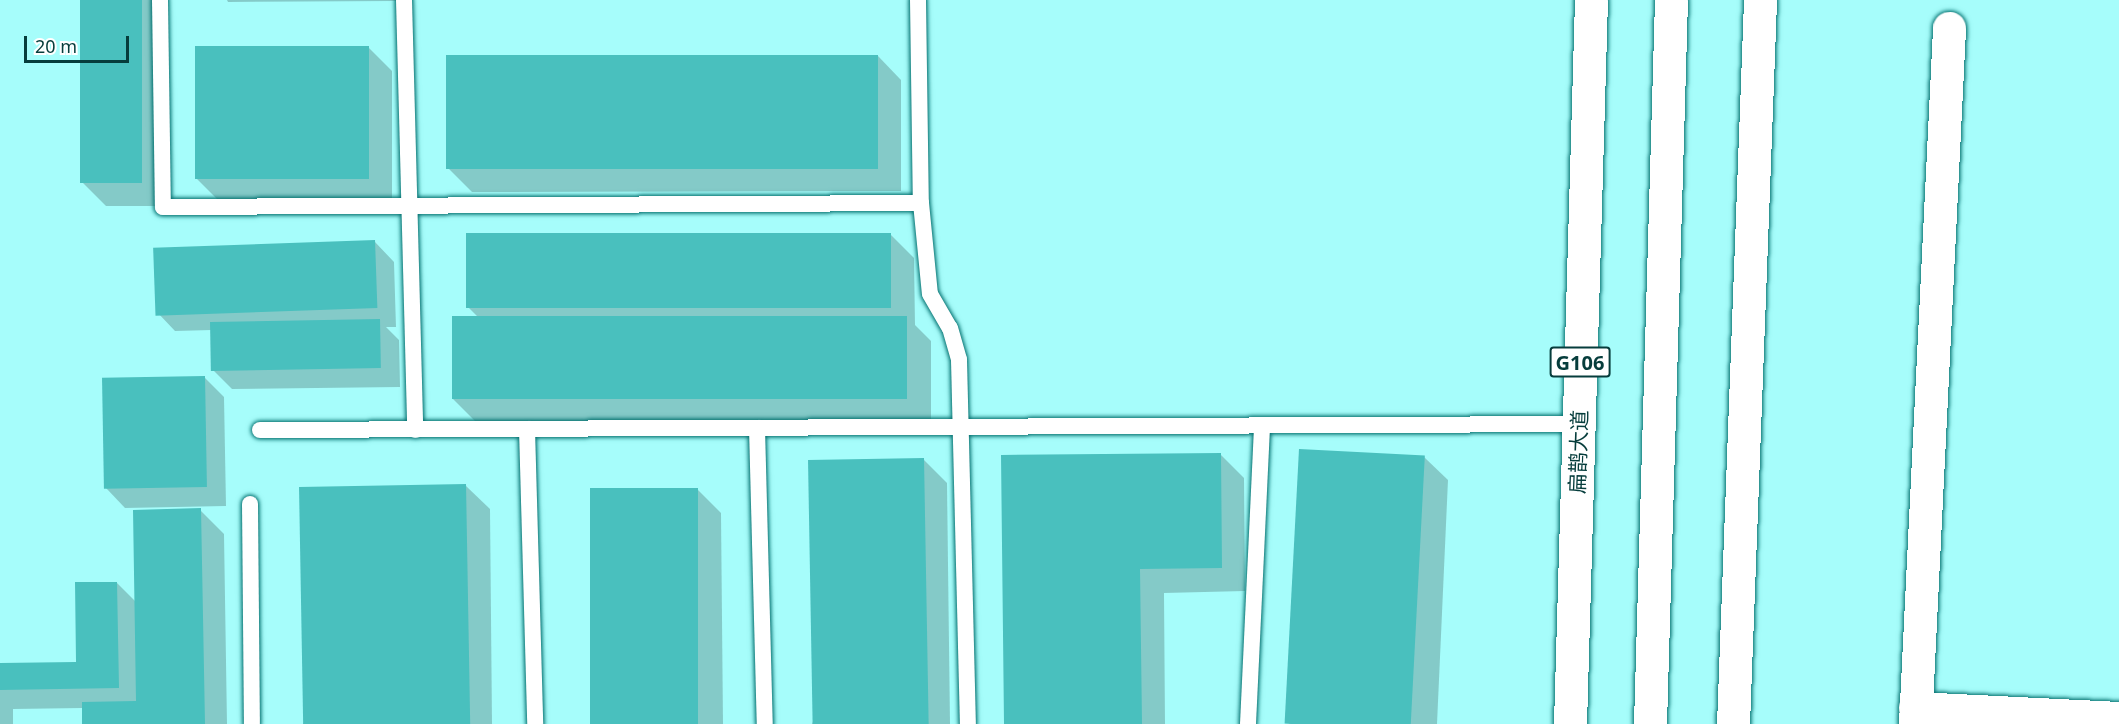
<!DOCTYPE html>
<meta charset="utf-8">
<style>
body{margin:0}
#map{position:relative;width:2119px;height:724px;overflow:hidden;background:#a6fdfb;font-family:"Noto Sans","Noto Sans SC",sans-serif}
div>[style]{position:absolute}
.shadow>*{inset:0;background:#0003}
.building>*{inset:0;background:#49c0be;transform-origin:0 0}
.roads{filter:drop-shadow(0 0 2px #047170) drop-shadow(0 0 2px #047170)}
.service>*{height:16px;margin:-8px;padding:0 8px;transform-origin:8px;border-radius:8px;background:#fff}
.minor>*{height:33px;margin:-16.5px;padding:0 16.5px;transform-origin:16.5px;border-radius:16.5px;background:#fff}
.trunk>*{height:33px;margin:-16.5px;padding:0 16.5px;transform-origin:16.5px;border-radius:16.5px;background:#fff}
span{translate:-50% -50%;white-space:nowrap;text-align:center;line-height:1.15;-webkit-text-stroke:4.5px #fff;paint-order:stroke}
.shield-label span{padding:2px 4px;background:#fff;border:2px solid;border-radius:4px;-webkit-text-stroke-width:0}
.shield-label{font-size:20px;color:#063d3c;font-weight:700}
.street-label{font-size:21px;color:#063d3c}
.scale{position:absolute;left:24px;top:36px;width:105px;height:27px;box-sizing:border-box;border:3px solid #063d3c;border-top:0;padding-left:8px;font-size:18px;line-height:21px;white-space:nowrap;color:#063d3c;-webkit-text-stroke:4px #fff;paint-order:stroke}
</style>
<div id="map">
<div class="shadow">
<div style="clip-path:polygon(82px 0,165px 0,165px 206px,106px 206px,82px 182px)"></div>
<div style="clip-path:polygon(227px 0,397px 0,397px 1px,228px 2px)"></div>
<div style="clip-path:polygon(368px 47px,392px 71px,392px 202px,220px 202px,196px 178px)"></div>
<div style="clip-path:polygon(878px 56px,901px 80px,901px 191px,472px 192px,448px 168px)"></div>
<div style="clip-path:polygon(890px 234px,914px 258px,915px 325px,931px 341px,931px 422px,477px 423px,453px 399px,479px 318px,468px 307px)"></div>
<div style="clip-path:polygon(375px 242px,394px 262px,396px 327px,386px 327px,399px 340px,400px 387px,232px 389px,213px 370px,212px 330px,175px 331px,156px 311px)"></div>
<div style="clip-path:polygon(205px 378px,224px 397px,226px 506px,125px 508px,106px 488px)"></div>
<div style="clip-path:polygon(1220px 454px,1244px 478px,1245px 591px,1164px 593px,1165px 724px,1005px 724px)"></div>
<div style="clip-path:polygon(1424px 457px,1448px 480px,1437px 724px,1289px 724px)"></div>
<div style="clip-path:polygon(923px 459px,947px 483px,950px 724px,812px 724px)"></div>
<div style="clip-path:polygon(466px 486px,490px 509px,492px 724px,303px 724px)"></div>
<div style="clip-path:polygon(697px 489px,721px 513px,723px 724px,594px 724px)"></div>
<div style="clip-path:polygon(200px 510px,224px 534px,227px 724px,84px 724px,83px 708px,13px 709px,13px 724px,0 724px,0 665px,77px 664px,117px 583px,136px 602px)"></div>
</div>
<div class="building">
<div style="left:80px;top:0;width:62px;height:183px"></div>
<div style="left:195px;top:46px;width:174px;height:133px"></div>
<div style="left:446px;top:55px;width:432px;height:114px"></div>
<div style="left:466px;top:233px;width:425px;height:75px"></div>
<div style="left:375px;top:240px;width:68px;height:222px;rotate:88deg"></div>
<div style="left:452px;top:316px;width:455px;height:83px"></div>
<div style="left:380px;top:319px;width:49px;height:170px;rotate:89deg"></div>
<div style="left:205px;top:376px;width:111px;height:103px;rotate:89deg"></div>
<div style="left:1299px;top:449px;width:126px;height:275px;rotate:3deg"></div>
<div style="clip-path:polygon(1221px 453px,1222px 568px,1140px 569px,1142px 724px,1004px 724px,1001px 455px)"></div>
<div style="left:924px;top:458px;width:266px;height:116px;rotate:89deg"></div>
<div style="left:466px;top:484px;width:240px;height:167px;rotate:89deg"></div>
<div style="left:698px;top:488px;width:236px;height:108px;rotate:90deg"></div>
<div style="clip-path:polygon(201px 508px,205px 724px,82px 724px,82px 702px,136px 701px,133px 510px)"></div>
<div style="clip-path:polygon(75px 582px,117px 582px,119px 688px,0 690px,0 663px,76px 662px)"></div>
</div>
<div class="roads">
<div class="service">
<div style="left:160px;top:0;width:207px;rotate:89.2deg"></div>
<div style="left:163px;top:207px;width:758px;rotate:-0.3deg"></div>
<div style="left:404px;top:0;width:430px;rotate:88.5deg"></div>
<div style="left:918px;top:0;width:203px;rotate:89.2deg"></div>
<div style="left:921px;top:203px;width:91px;rotate:84.4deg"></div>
<div style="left:930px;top:294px;width:39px;rotate:60deg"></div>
<div style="left:950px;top:328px;width:33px;rotate:74deg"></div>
<div style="left:959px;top:360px;width:364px;rotate:88.6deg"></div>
<div style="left:757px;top:428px;width:296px;rotate:88.5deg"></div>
<div style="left:527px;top:429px;width:295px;rotate:88.4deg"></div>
<div style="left:260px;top:430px;width:1319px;rotate:-0.26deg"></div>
<div style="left:250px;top:504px;width:220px;rotate:89.5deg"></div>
<div style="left:1248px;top:724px;width:299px;rotate:-87.3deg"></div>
</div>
<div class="minor">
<div style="left:1915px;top:708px;width:204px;rotate:2.8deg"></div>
<div style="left:1733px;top:724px;width:725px;rotate:-87.86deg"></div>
<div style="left:1915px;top:724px;width:697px;rotate:-87.2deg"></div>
</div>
<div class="trunk">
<div style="left:1570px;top:724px;width:724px;rotate:-88.34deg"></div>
<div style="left:1650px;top:724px;width:724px;rotate:-88.34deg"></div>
</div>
</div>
<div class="shield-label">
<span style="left:1580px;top:362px">G106</span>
</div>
<div class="street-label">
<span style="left:1578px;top:452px;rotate:-88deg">扁鹊大道</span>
</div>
<div class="scale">20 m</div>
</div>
